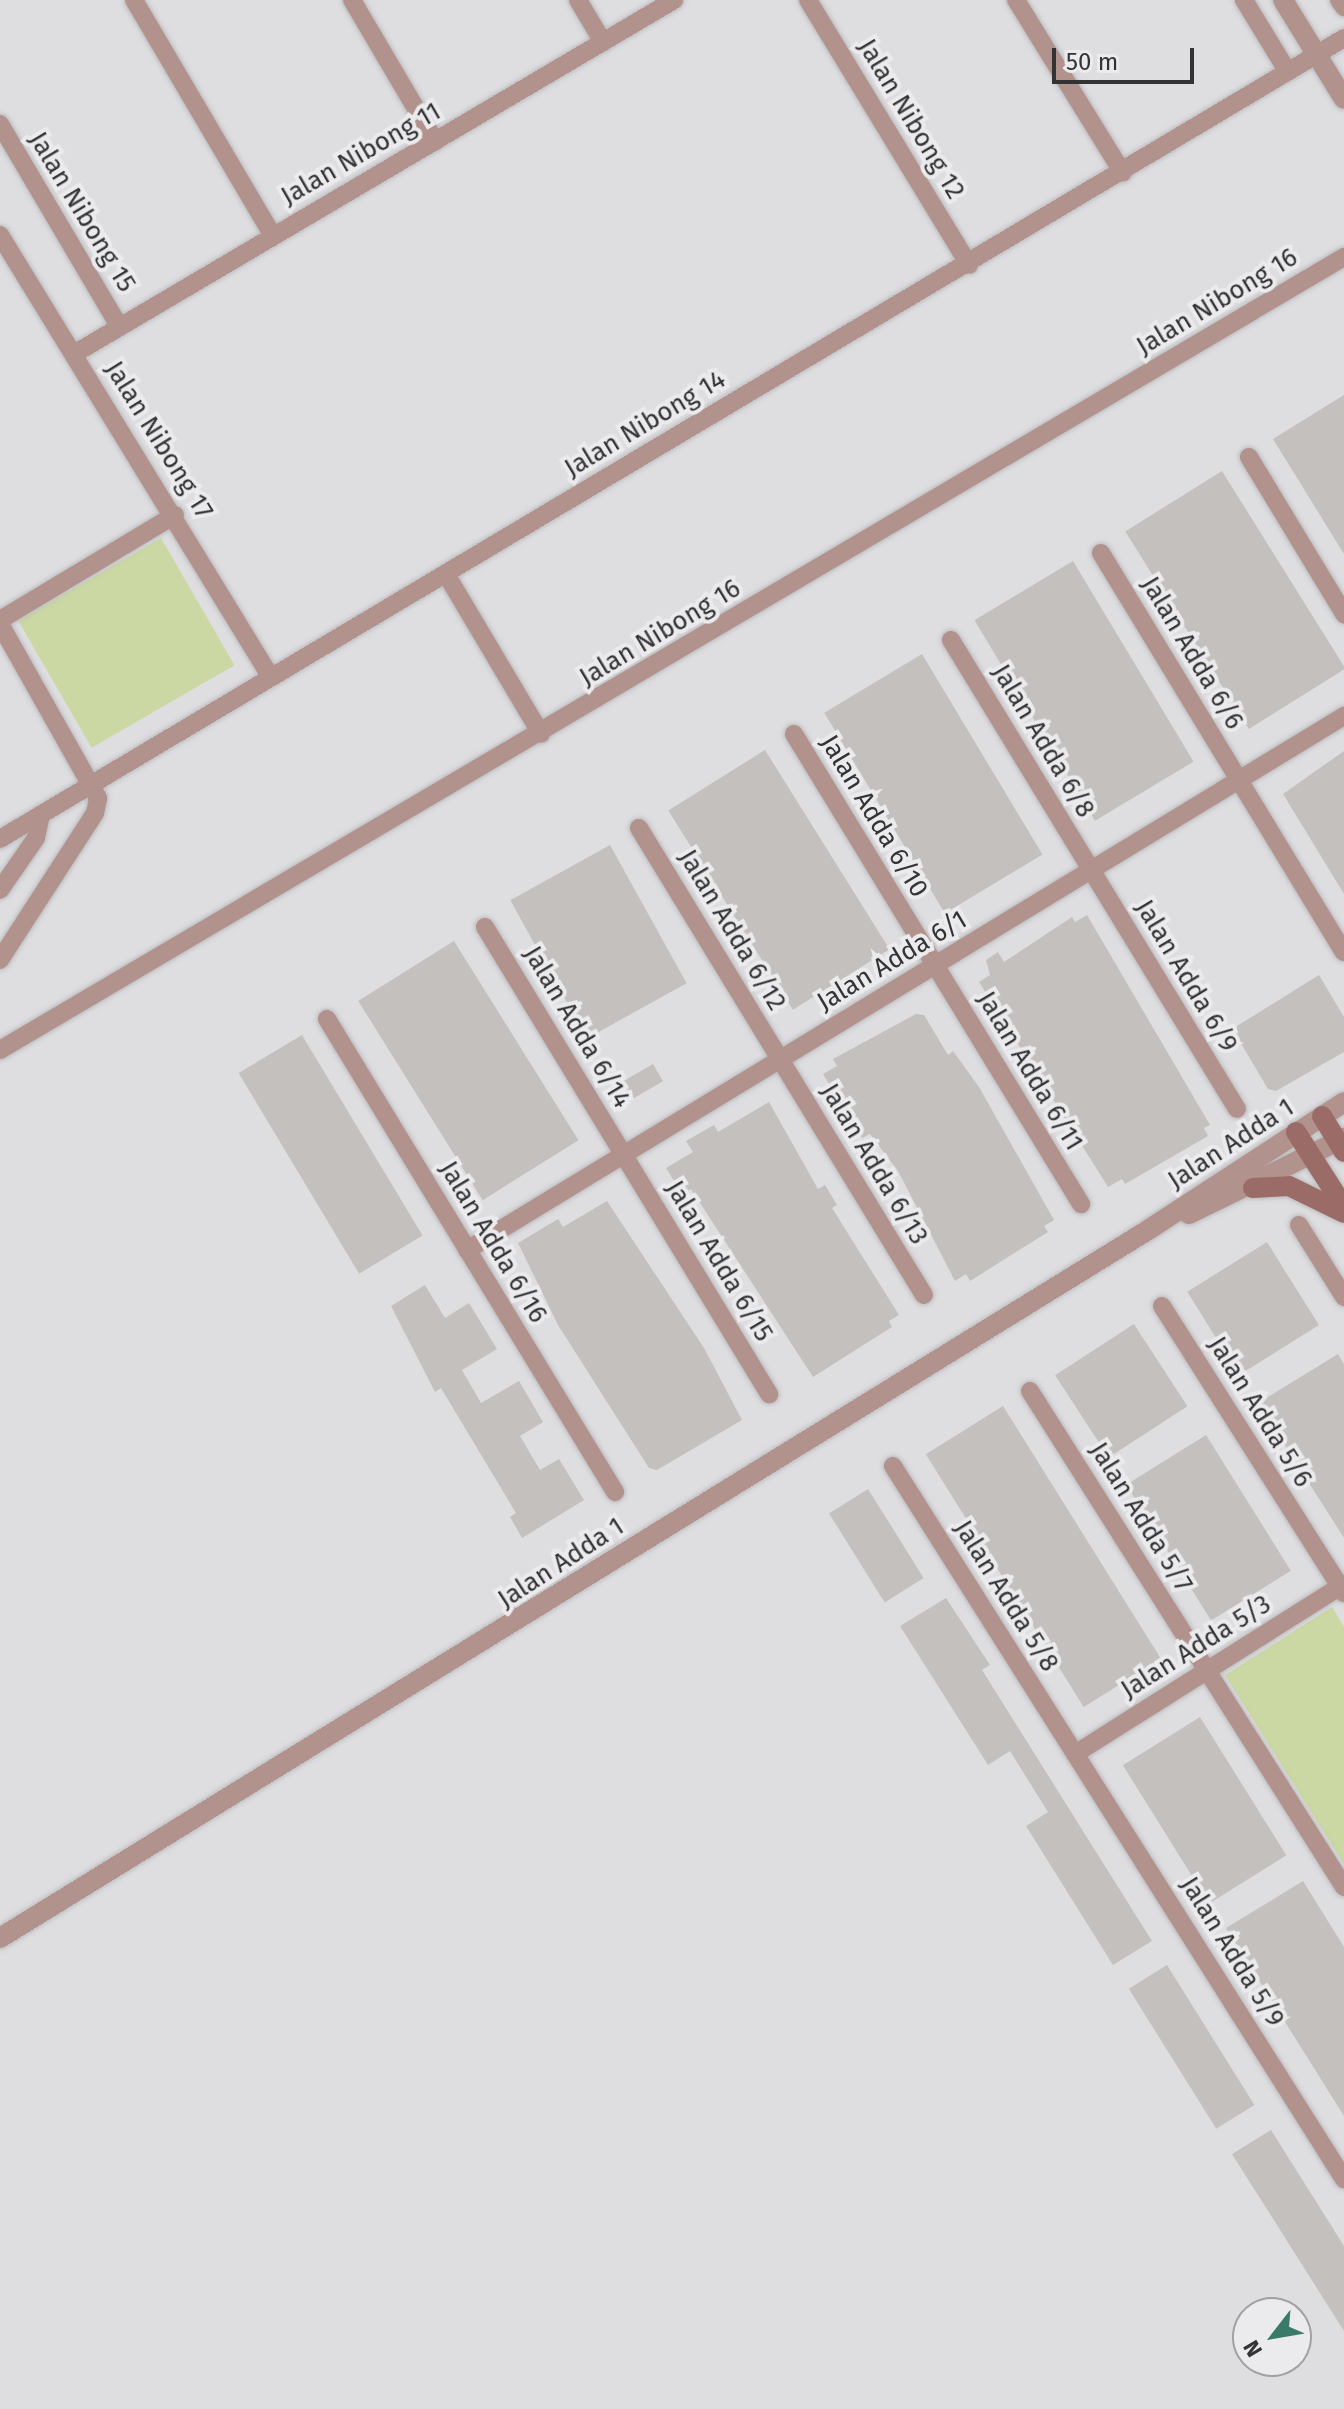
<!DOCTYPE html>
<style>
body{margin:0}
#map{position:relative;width:1344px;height:2409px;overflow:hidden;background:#dedee1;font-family:"Fira Sans",sans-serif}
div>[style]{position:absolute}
.green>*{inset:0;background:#cbd8a3;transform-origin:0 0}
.building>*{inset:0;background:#c3c0be;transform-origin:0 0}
.roads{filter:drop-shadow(0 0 2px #bcbcbe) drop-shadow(0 0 2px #bcbcbe)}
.minor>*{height:18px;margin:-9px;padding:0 9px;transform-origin:9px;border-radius:9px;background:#b2928d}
.tertiary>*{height:20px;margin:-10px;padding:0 10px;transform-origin:10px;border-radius:10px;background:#b2928d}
.secondary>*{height:20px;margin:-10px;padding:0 10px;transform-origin:10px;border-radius:10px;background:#9b6c67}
span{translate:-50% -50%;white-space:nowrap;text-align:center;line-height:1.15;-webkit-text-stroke:8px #ebebee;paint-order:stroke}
.street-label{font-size:26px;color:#333334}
.north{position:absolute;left:1232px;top:2297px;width:80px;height:80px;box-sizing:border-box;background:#ebebee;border:2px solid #a1a1a4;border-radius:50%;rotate:239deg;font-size:22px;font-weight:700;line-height:32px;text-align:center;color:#333334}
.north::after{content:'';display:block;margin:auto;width:28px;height:36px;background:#3a7a68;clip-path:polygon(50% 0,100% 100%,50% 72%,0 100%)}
.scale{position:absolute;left:1052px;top:48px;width:142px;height:36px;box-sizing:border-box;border:4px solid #333334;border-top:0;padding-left:10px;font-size:24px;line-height:28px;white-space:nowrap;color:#333334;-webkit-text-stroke:6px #ebebee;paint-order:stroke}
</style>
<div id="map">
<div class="green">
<div style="left:161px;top:538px;width:147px;height:165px;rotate:60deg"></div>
<div style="clip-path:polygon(1332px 1607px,1344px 1627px,1344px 1864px,1225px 1675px)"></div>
</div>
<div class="building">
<div style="clip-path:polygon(1344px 395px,1344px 554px,1273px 439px)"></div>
<div style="left:1222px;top:471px;width:233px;height:114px;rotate:58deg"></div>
<div style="left:1073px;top:561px;width:234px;height:115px;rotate:59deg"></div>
<div style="left:922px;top:654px;width:234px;height:114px;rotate:59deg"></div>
<div style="left:765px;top:750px;width:235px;height:114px;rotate:58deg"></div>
<div style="clip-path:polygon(1344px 751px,1344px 894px,1283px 794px)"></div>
<div style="left:610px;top:845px;width:158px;height:114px;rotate:61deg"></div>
<div style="clip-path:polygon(1087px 915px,1210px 1125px,1204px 1128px,1208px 1136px,1125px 1184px,1122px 1179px,1108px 1187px,979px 982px,990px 975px,986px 960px,998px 952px,1004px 962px,1072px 917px,1075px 922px)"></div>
<div style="left:454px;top:941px;width:235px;height:113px;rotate:58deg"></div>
<div style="clip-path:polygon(1319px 975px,1344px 1017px,1344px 1052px,1276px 1091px,1268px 1089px,1236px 1035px,1237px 1026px)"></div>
<div style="clip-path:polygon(916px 1014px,924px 1015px,948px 1055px,953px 1051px,979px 1087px,1054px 1220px,1044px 1226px,1048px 1232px,970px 1281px,966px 1274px,955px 1281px,898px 1171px,870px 1134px,862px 1138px,823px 1074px,837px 1066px,833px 1059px)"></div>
<div style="left:302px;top:1035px;width:234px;height:74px;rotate:59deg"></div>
<div style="left:653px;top:1064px;width:20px;height:36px;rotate:60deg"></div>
<div style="clip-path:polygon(769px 1102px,818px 1189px,825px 1185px,837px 1205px,832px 1208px,899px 1315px,889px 1321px,892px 1327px,813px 1377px,691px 1189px,682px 1194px,666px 1168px,693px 1152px,686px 1141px,714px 1125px,718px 1132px)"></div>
<div style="clip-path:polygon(607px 1201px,704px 1348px,742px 1420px,657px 1470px,649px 1468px,558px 1325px,518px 1243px,558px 1219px,563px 1227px)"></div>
<div style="left:1267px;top:1242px;width:98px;height:94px;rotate:58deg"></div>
<div style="clip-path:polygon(425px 1285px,445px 1318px,469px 1303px,497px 1349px,462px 1370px,481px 1403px,519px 1381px,543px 1422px,520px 1436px,540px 1470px,559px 1459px,584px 1500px,522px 1538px,510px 1517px,516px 1513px,441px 1388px,435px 1392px,391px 1306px)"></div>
<div style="left:1134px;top:1324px;width:98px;height:94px;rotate:57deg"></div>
<div style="clip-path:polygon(1338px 1354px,1344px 1364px,1344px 1538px,1258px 1403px)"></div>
<div style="left:1003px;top:1406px;width:298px;height:91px;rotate:58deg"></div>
<div style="left:1206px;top:1435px;width:160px;height:94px;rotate:58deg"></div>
<div style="left:868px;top:1489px;width:105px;height:46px;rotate:58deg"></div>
<div style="clip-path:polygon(946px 1598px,990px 1665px,982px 1670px,1152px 1941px,1113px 1965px,1026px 1826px,1048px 1812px,1010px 1751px,988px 1765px,900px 1626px)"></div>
<div style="left:1200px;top:1717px;width:163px;height:91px;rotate:58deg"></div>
<div style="clip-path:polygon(1303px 1881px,1344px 1947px,1344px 2116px,1226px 1928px)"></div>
<div style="left:1167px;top:1965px;width:165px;height:45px;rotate:58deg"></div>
<div style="clip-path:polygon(1271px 2130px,1344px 2246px,1344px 2331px,1232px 2154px)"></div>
</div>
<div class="roads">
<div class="minor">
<div style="left:134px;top:0;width:274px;rotate:59.5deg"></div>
<div style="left:352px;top:0;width:164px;rotate:59.5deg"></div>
<div style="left:578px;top:0;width:49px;rotate:59.2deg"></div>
<div style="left:808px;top:0;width:310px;rotate:58.7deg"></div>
<div style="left:1016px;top:0;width:203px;rotate:58.3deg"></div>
<div style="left:1244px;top:0;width:84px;rotate:58.6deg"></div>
<div style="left:1339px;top:0;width:9px;rotate:54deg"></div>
<div style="left:0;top:124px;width:234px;rotate:59.5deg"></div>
<div style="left:0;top:235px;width:517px;rotate:58.52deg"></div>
<div style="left:74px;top:354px;width:697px;rotate:-30.54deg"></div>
<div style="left:1249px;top:457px;width:184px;rotate:58.8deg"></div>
<div style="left:1101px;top:553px;width:467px;rotate:58.7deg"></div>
<div style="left:446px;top:574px;width:186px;rotate:59.3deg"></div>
<div style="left:0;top:620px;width:204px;rotate:-31deg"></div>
<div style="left:0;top:624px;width:200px;rotate:60.6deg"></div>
<div style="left:98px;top:798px;width:15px;rotate:101deg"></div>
<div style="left:95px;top:813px;width:175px;rotate:122.9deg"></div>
<div style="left:951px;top:640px;width:549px;rotate:58.62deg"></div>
<div style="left:794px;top:734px;width:551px;rotate:58.59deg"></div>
<div style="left:639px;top:828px;width:547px;rotate:58.61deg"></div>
<div style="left:0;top:839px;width:1565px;rotate:-30.79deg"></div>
<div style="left:0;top:890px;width:63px;rotate:-55.3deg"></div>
<div style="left:36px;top:838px;width:24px;rotate:-78deg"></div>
<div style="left:485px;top:927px;width:547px;rotate:58.69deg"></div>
<div style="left:327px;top:1019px;width:554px;rotate:58.66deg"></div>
<div style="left:0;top:1050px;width:1561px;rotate:-30.54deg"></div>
<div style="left:1299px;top:1225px;width:85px;rotate:58deg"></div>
<div style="left:467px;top:1250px;width:1027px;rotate:-31.34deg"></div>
<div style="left:1162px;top:1306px;width:340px;rotate:57.6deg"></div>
<div style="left:1030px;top:1391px;width:587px;rotate:57.66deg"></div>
<div style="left:893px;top:1466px;width:844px;rotate:57.69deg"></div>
<div style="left:1075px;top:1754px;width:318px;rotate:-32.3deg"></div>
</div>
<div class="tertiary">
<div style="left:1283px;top:0;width:116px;rotate:58.4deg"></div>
<div style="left:1189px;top:1214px;width:173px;rotate:-26.1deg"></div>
<div style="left:0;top:1938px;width:1349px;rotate:-31.66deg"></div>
<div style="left:1148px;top:1230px;width:234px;rotate:-33.1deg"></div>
</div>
<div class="secondary">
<div style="left:1322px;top:1116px;width:42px;rotate:58.6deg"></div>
<div style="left:1296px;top:1132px;width:89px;rotate:57.4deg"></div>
<div style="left:1253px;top:1188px;width:36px;rotate:-3deg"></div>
<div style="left:1289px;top:1186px;width:61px;rotate:26.1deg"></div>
</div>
</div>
<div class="street-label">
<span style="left:911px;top:119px;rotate:59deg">Jalan Nibong 12</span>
<span style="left:361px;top:154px;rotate:-30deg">Jalan Nibong 11</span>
<span style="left:82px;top:212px;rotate:59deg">Jalan Nibong 15</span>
<span style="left:1217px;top:302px;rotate:-31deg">Jalan Nibong 16</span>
<span style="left:645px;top:424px;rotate:-31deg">Jalan Nibong 14</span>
<span style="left:159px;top:440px;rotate:58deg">Jalan Nibong 17</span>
<span style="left:660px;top:633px;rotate:-31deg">Jalan Nibong 16</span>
<span style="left:1192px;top:653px;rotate:59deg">Jalan Adda 6/6</span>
<span style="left:1043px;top:741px;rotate:59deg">Jalan Adda 6/8</span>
<span style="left:874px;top:816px;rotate:59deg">Jalan Adda 6/10</span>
<span style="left:732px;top:930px;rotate:59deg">Jalan Adda 6/12</span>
<span style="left:892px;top:961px;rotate:-31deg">Jalan Adda 6/1</span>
<span style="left:1186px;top:976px;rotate:59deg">Jalan Adda 6/9</span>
<span style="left:577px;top:1027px;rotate:59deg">Jalan Adda 6/14</span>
<span style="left:1030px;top:1071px;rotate:59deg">Jalan Adda 6/11</span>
<span style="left:1231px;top:1144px;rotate:-33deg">Jalan Adda 1</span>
<span style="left:874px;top:1164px;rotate:59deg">Jalan Adda 6/13</span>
<span style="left:493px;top:1242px;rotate:59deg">Jalan Adda 6/16</span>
<span style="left:719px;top:1261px;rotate:59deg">Jalan Adda 6/15</span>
<span style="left:1260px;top:1412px;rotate:58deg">Jalan Adda 5/6</span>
<span style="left:1141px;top:1517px;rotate:58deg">Jalan Adda 5/7</span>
<span style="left:561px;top:1563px;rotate:-33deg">Jalan Adda 1</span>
<span style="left:1006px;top:1596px;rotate:58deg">Jalan Adda 5/8</span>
<span style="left:1196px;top:1647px;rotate:-32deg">Jalan Adda 5/3</span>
<span style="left:1232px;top:1952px;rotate:58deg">Jalan Adda 5/9</span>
</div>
<div class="north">N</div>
<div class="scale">50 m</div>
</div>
